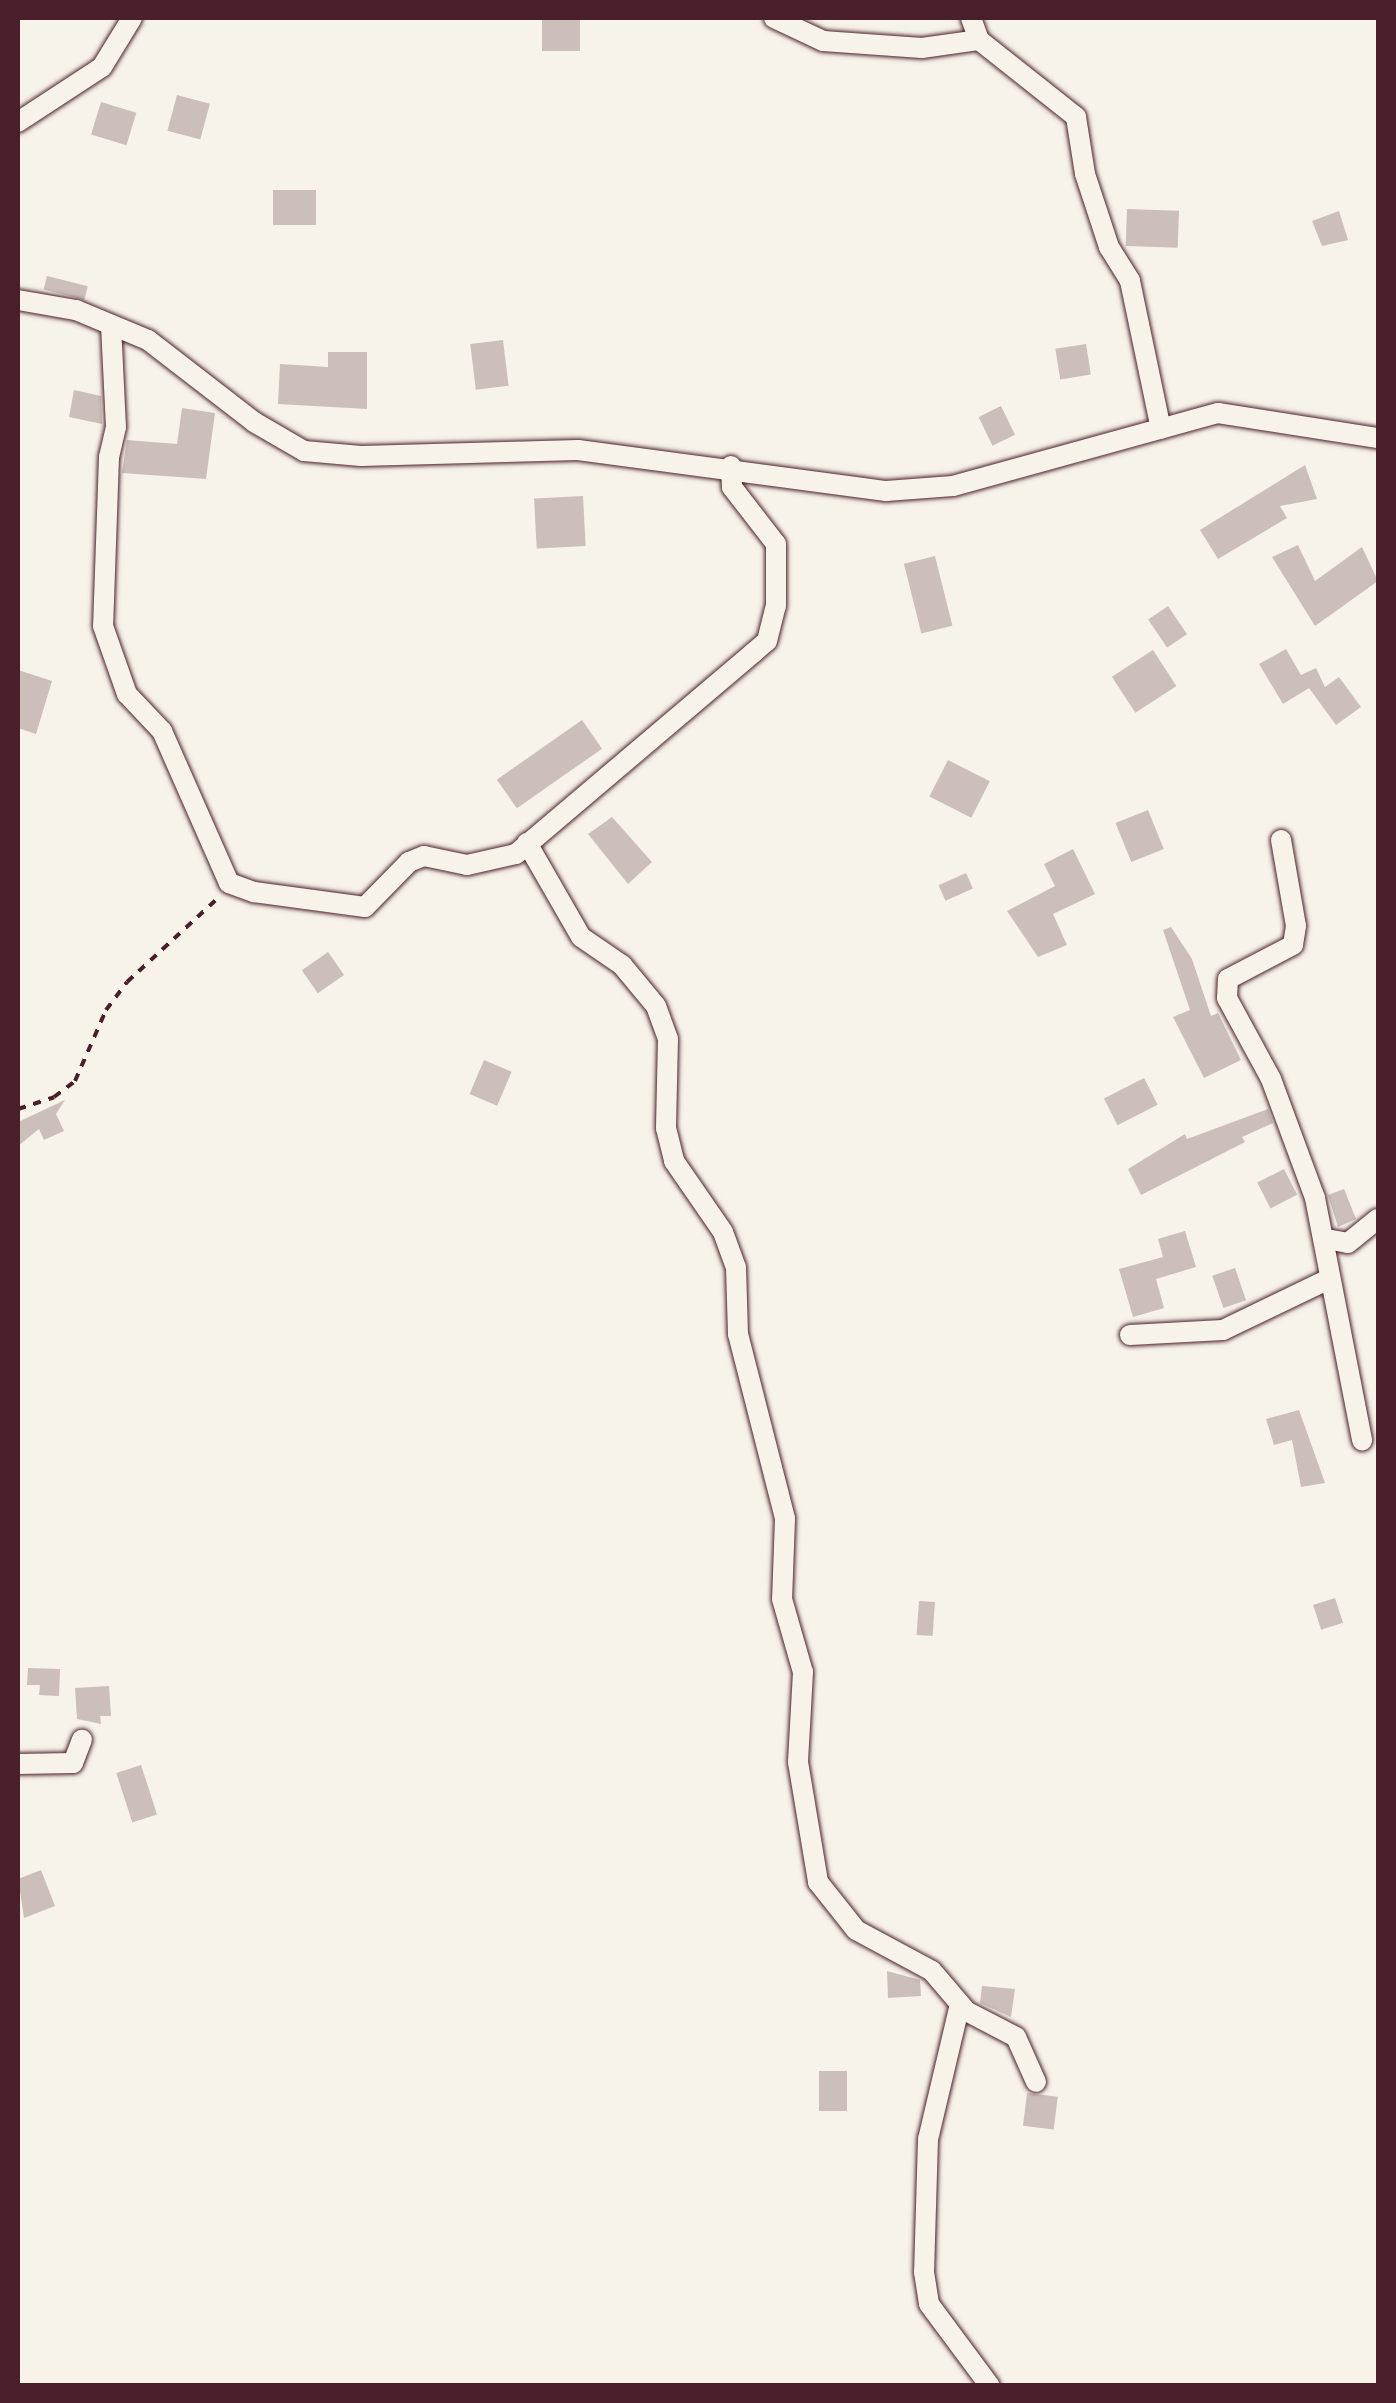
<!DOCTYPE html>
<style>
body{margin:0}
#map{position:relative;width:1396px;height:2403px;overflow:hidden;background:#f7f3e8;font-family:"Architects Daughter",sans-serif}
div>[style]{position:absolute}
.building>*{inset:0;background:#ccbfb9;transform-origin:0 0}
.path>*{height:4px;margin-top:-2px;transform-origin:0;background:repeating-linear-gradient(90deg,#4a1f2b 0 8px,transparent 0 16px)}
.roads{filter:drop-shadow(0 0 2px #4a1f2b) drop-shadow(0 0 2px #4a1f2b)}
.street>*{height:20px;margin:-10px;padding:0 10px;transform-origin:10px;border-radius:10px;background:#f7f3e8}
span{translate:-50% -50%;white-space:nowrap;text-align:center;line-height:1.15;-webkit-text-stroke:10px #f7f3e8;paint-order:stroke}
.frame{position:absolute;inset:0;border:20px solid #4a1f2b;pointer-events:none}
</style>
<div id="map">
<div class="building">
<div style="left:542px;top:18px;width:38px;height:33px"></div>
<div style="left:177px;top:95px;width:34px;height:37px;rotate:15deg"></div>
<div style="left:101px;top:102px;width:37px;height:34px;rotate:17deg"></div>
<div style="left:273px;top:190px;width:43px;height:35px"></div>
<div style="left:1127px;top:209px;width:52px;height:37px;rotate:2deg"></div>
<div style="clip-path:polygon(1339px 211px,1348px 240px,1322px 246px,1312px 221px)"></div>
<div style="left:47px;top:276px;width:42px;height:14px;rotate:14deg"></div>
<div style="left:503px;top:340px;width:46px;height:33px;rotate:83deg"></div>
<div style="left:1086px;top:344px;width:31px;height:31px;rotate:81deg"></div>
<div style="clip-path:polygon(328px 352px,367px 352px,367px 409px,278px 404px,280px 364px,328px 367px)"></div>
<div style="clip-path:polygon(74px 390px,101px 396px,102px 424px,69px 417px)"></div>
<div style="left:1001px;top:406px;width:32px;height:25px;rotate:64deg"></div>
<div style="clip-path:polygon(182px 408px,215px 413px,206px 479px,122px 473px,127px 440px,177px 444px)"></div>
<div style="clip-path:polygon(1305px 465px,1317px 499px,1280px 506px,1287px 518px,1218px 559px,1200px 530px)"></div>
<div style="left:583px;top:496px;width:50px;height:49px;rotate:87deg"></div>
<div style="clip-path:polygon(1298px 545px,1315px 581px,1362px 547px,1378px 581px,1315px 626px,1272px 557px)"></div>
<div style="left:935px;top:556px;width:72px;height:32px;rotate:76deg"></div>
<div style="left:1168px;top:606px;width:34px;height:24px;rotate:56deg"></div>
<div style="clip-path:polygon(1286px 649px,1301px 675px,1316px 668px,1325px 687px,1339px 677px,1361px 707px,1336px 725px,1309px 688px,1283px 704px,1259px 664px)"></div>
<div style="left:1153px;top:650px;width:43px;height:49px;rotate:57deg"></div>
<div style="clip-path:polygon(18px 670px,52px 681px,36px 734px,18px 728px)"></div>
<div style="left:582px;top:720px;width:35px;height:104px;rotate:55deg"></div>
<div style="left:948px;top:760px;width:47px;height:41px;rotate:27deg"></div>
<div style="left:1148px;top:810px;width:42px;height:35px;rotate:68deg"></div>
<div style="clip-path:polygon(612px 817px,652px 862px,628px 884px,588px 834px)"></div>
<div style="clip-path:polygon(1073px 849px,1095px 894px,1053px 914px,1067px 945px,1038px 957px,1007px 911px,1055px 886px,1044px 864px)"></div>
<div style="left:966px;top:873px;width:17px;height:30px;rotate:66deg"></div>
<div style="clip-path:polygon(1171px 927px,1192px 959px,1211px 1016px,1218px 1013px,1241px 1060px,1204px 1078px,1173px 1017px,1190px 1010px,1163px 930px)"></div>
<div style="left:328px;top:952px;width:28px;height:32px;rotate:55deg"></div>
<div style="left:484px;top:1060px;width:30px;height:37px;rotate:23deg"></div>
<div style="left:1144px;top:1078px;width:30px;height:45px;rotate:63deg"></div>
<div style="clip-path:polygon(65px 1100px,56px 1114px,64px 1131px,44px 1140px,39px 1129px,18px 1146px,18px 1122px)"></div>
<div style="clip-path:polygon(1268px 1109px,1273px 1123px,1242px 1137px,1245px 1142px,1141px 1195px,1128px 1169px,1185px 1134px,1187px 1139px)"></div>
<div style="left:1284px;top:1169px;width:29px;height:30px;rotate:63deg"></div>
<div style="clip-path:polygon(1344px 1189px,1356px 1219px,1338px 1227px,1328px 1195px)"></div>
<div style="clip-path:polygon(1185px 1231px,1196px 1267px,1156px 1279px,1164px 1308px,1133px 1317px,1119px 1269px,1163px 1257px,1158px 1239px)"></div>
<div style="left:1235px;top:1268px;width:34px;height:24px;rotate:71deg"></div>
<div style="clip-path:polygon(1299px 1410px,1325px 1483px,1301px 1487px,1292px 1440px,1274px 1445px,1266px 1419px)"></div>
<div style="left:1335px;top:1598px;width:26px;height:23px;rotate:72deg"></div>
<div style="left:919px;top:1601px;width:16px;height:34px;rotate:4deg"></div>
<div style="clip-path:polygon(28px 1668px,60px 1669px,59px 1696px,39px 1695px,40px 1685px,27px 1685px)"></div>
<div style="clip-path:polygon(109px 1686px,111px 1716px,100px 1716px,101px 1724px,77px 1719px,75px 1688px)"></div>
<div style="left:141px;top:1765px;width:52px;height:26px;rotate:72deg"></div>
<div style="clip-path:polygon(41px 1870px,55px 1906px,24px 1918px,18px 1879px)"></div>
<div style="clip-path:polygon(887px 1971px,920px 1980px,921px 1996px,888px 1998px)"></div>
<div style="clip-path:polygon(982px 1986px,1015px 1989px,1011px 2017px,980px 2003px)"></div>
<div style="left:819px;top:2071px;width:28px;height:40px"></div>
<div style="left:1027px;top:2093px;width:31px;height:33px;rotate:7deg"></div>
</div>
<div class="path">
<div style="left:18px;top:1109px;width:38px;rotate:-18deg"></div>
<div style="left:54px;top:1097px;width:26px;rotate:-37deg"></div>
<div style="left:75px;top:1081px;width:77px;rotate:-66.4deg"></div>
<div style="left:106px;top:1010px;width:35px;rotate:-53deg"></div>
<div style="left:127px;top:982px;width:122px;rotate:-42.7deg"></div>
</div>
<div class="roads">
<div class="street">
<div style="left:774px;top:18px;width:54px;rotate:25.1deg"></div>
<div style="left:823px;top:41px;width:99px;rotate:4deg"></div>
<div style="left:922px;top:48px;width:58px;rotate:-8deg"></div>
<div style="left:971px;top:18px;width:23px;rotate:70deg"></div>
<div style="left:979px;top:40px;width:124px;rotate:38.4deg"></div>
<div style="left:1076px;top:117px;width:58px;rotate:81deg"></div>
<div style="left:1085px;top:174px;width:77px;rotate:71.8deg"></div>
<div style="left:1109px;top:247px;width:40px;rotate:58deg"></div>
<div style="left:1130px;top:281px;width:151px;rotate:78.2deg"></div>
<div style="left:18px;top:122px;width:100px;rotate:-33.2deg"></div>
<div style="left:102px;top:67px;width:57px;rotate:-58.5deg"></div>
<div style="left:18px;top:300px;width:59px;rotate:9.8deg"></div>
<div style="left:76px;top:310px;width:78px;rotate:22.6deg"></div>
<div style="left:148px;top:340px;width:134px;rotate:37.7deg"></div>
<div style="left:254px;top:422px;width:58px;rotate:30.1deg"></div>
<div style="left:304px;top:451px;width:57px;rotate:5deg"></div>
<div style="left:361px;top:456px;width:217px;rotate:-1.6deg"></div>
<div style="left:578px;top:450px;width:311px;rotate:7.6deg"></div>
<div style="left:886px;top:491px;width:67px;rotate:-4.3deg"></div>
<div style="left:953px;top:486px;width:275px;rotate:-15.4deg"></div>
<div style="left:1218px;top:413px;width:162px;rotate:8.9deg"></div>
<div style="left:111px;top:325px;width:102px;rotate:87.2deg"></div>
<div style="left:116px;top:427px;width:31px;rotate:103deg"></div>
<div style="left:109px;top:457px;width:169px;rotate:92deg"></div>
<div style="left:103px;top:626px;width:72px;rotate:70.6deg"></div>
<div style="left:127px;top:694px;width:51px;rotate:46.6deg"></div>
<div style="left:162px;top:731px;width:166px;rotate:66.2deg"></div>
<div style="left:229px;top:883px;width:27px;rotate:20deg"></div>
<div style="left:254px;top:892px;width:112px;rotate:7.7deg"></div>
<div style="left:365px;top:907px;width:63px;rotate:-45.6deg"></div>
<div style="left:409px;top:862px;width:16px;rotate:-22deg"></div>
<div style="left:424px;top:856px;width:44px;rotate:11.8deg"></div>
<div style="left:467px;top:865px;width:50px;rotate:-12.7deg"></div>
<div style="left:516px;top:854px;width:311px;rotate:-40.3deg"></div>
<div style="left:753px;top:653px;width:18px;rotate:-41deg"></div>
<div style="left:767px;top:641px;width:36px;rotate:-76deg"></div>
<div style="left:776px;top:606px;width:62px;rotate:-90deg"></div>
<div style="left:776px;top:544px;width:72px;rotate:-127.7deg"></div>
<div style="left:732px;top:487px;width:21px;rotate:-93deg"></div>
<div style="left:1281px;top:840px;width:87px;rotate:80.1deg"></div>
<div style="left:1296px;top:926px;width:19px;rotate:99deg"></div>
<div style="left:1293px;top:945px;width:73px;rotate:152.4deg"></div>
<div style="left:1228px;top:979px;width:19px;rotate:93deg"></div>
<div style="left:1227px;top:998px;width:92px;rotate:61.5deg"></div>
<div style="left:1271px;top:1079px;width:127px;rotate:69.7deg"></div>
<div style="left:1315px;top:1198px;width:247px;rotate:79deg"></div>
<div style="left:527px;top:843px;width:108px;rotate:60.1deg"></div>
<div style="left:581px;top:937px;width:50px;rotate:34.3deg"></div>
<div style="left:622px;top:965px;width:53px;rotate:50.3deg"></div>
<div style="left:656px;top:1006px;width:35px;rotate:70deg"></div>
<div style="left:668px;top:1039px;width:89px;rotate:91.3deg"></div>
<div style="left:666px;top:1128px;width:34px;rotate:76deg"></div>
<div style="left:674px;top:1161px;width:86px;rotate:55.4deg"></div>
<div style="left:723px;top:1232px;width:37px;rotate:70deg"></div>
<div style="left:736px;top:1267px;width:67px;rotate:88.3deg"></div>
<div style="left:738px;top:1334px;width:191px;rotate:75.7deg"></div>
<div style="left:785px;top:1519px;width:80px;rotate:92.1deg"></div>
<div style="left:782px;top:1599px;width:76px;rotate:74deg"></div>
<div style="left:803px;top:1672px;width:90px;rotate:93.2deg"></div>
<div style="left:798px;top:1762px;width:122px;rotate:80.5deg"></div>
<div style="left:818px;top:1882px;width:61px;rotate:51.6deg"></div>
<div style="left:856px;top:1930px;width:86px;rotate:28.3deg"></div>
<div style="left:932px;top:1971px;width:52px;rotate:49.6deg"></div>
<div style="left:966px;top:2011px;width:56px;rotate:27.5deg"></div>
<div style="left:1016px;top:2037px;width:49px;rotate:66deg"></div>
<div style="left:1326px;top:1239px;width:22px;rotate:10deg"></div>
<div style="left:1348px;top:1243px;width:38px;rotate:-39deg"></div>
<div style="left:1130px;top:1335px;width:93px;rotate:-3.1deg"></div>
<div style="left:1223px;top:1330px;width:115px;rotate:-25.7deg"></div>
<div style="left:18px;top:1764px;width:55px;rotate:-1deg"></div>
<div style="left:73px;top:1763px;width:25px;rotate:-69deg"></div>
<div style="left:960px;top:2004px;width:139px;rotate:103.3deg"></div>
<div style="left:928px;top:2139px;width:133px;rotate:91.7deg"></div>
<div style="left:924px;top:2272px;width:32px;rotate:81deg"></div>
<div style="left:929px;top:2304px;width:102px;rotate:53.4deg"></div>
</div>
</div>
<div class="frame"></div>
</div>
